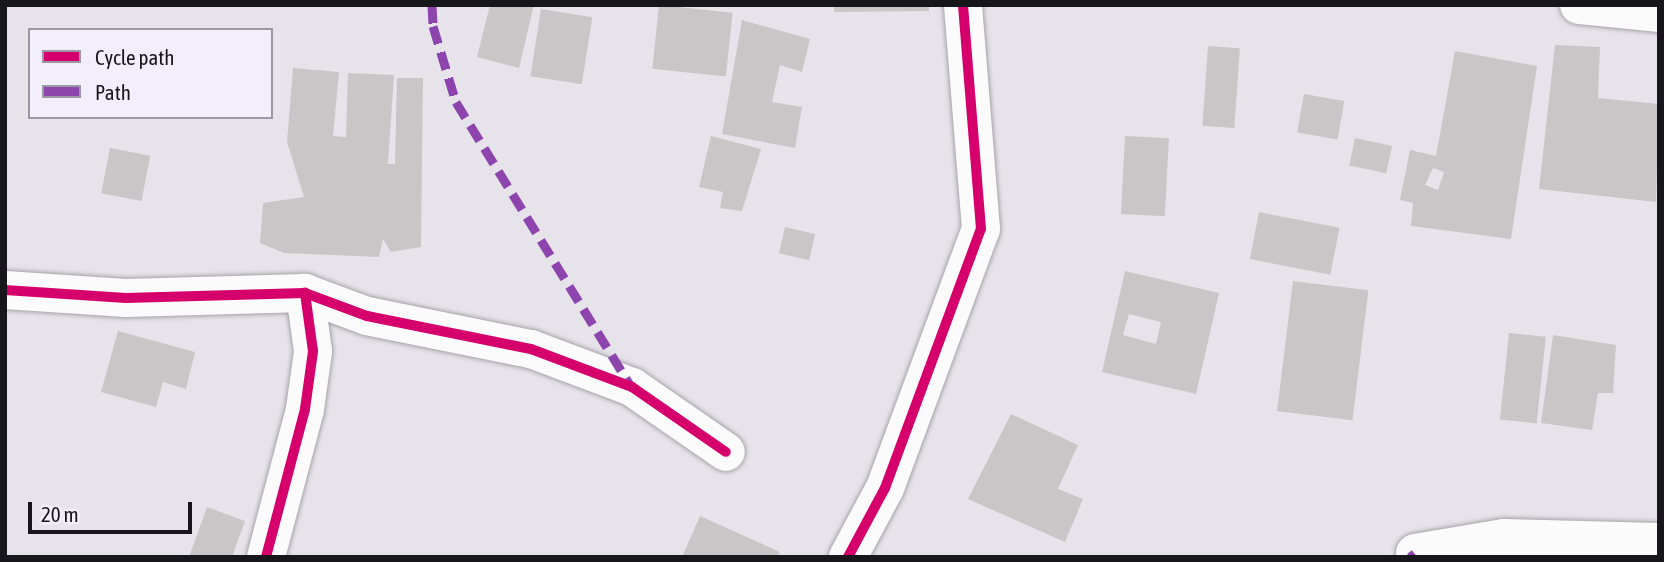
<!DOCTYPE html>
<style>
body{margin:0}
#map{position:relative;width:1664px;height:562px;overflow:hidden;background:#e6e4ea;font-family:"Asap Condensed",sans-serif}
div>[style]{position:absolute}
.building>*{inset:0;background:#c9c6c7;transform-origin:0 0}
.roads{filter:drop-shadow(0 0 2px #a6a4a9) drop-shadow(0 0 2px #a6a4a9)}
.street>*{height:38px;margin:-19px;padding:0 19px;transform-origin:19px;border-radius:19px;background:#fbfbfc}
.quiet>*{height:9px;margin-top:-4.5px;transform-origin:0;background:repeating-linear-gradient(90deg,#8e44ad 0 18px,transparent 0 27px)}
.cycleway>*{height:10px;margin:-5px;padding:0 5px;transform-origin:5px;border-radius:5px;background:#d6006c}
span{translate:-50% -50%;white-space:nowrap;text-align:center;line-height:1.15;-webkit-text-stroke:5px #f2eefb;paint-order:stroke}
.frame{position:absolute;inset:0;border:7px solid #17161a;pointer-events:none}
.legend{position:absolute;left:28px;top:28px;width:245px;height:91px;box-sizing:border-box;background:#f2eefb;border:2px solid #9a98a1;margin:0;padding:9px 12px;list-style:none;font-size:21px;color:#17161a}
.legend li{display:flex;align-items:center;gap:14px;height:35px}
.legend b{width:35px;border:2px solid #9a98a1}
.scale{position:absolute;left:28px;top:502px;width:164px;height:32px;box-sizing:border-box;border:4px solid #17161a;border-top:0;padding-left:9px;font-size:21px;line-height:24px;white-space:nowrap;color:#17161a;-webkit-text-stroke:5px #f2eefb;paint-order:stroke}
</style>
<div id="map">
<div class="building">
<div style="clip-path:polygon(490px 5px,534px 5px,519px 68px,477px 57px)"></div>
<div style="left:659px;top:5px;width:74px;height:64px;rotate:6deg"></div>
<div style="clip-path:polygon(834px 5px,929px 5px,929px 11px,834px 12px)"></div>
<div style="left:541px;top:9px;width:52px;height:68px;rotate:9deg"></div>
<div style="clip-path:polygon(742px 20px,810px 39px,802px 72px,780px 65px,772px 102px,802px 107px,795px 148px,722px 134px)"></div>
<div style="clip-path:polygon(1555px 45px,1600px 47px,1598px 98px,1659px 104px,1656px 202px,1539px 189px)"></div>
<div style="left:1208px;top:46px;width:32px;height:80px;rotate:4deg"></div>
<div style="clip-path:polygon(evenodd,1455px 51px,1537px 66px,1511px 239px,1411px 226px,1413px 203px,1400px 200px,1410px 150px,1436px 156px,1455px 51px,1433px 168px,1444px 172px,1438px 190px,1425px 185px,1433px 168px)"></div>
<div style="clip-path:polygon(293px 68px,339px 72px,333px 136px,346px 137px,348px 73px,394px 75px,388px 164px,395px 164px,397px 78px,423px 78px,421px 247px,391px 252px,383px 239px,379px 257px,284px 253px,260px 243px,263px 203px,304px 197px,287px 142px)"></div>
<div style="left:1304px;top:94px;width:41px;height:39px;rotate:10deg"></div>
<div style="clip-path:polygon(711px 136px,761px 149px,742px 211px,720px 208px,723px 192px,699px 187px)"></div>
<div style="left:1125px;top:136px;width:44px;height:78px;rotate:3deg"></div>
<div style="left:1355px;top:138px;width:38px;height:28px;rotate:12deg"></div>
<div style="left:110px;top:148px;width:41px;height:46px;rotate:11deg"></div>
<div style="left:1259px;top:212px;width:82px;height:48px;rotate:11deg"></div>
<div style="left:785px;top:227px;width:31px;height:27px;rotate:13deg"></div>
<div style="clip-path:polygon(evenodd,1125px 271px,1219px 293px,1196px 394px,1102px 372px,1125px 271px,1129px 314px,1161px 322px,1156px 344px,1123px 335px,1129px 314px)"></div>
<div style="left:1293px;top:281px;width:76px;height:131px;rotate:7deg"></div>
<div style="clip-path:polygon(118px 331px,195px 352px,186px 389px,163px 382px,156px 407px,101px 392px)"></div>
<div style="left:1509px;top:333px;width:37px;height:87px;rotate:6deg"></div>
<div style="clip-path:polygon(1553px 335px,1616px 345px,1613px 393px,1598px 393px,1592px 430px,1541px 423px)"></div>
<div style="clip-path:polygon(1011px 414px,1078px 445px,1058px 489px,1083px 499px,1065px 542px,968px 499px)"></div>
<div style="clip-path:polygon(207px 507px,245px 521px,232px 557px,189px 557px)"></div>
<div style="clip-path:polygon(700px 516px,780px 552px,777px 557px,682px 557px)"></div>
</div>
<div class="roads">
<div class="street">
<div style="left:1579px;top:5px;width:80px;rotate:5.7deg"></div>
<div style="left:5px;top:290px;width:121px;rotate:3.8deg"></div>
<div style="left:126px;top:298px;width:179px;rotate:-1.6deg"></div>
<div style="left:305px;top:293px;width:66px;rotate:20.4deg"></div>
<div style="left:367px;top:316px;width:167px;rotate:11.4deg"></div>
<div style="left:531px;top:349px;width:108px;rotate:20.6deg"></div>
<div style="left:632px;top:387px;width:114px;rotate:34.7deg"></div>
<div style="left:1415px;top:553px;width:90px;rotate:-9.6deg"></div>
<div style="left:1504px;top:538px;width:155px;rotate:1.5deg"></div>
<div style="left:266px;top:557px;width:153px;rotate:-75.2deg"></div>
<div style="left:305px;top:409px;width:59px;rotate:-82.1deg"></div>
<div style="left:313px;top:351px;width:59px;rotate:-97.9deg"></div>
<div style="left:848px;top:557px;width:78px;rotate:-61.8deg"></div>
<div style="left:885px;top:488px;width:276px;rotate:-69.7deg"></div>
<div style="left:981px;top:229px;width:225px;rotate:-94.6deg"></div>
</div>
</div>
<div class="quiet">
<div style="left:432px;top:5px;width:21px;rotate:87deg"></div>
<div style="left:433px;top:26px;width:79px;rotate:73.2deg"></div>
<div style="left:456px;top:102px;width:334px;rotate:58.4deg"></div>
<div style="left:1410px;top:557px;width:6px;rotate:-39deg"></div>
</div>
<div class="cycleway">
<div style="left:5px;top:290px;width:121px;rotate:3.8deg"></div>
<div style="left:126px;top:298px;width:179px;rotate:-1.6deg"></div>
<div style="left:305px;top:293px;width:66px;rotate:20.4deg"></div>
<div style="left:367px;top:316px;width:167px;rotate:11.4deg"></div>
<div style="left:531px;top:349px;width:108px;rotate:20.6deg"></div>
<div style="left:632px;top:387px;width:114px;rotate:34.7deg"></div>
<div style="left:266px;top:557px;width:153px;rotate:-75.2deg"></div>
<div style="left:305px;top:409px;width:59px;rotate:-82.1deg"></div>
<div style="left:313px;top:351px;width:59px;rotate:-97.9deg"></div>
<div style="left:848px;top:557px;width:78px;rotate:-61.8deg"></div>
<div style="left:885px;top:488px;width:276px;rotate:-69.7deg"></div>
<div style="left:981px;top:229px;width:225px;rotate:-94.6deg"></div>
</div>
<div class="frame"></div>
<ul class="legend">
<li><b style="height:9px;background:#d6006c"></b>Cycle path</li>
<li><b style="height:9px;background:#8e44ad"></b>Path</li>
</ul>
<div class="scale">20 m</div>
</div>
